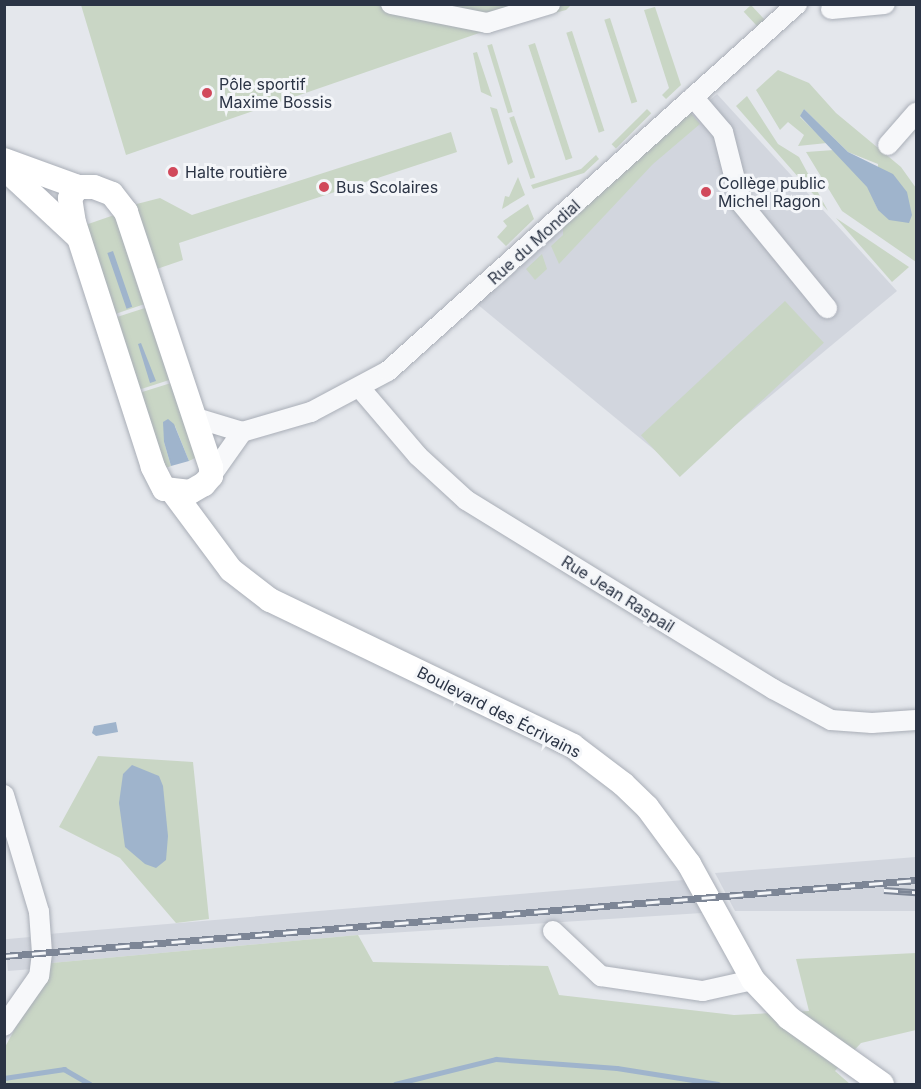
<!DOCTYPE html>
<meta charset="utf-8">
<style>
body{margin:0}
#map{position:relative;width:921px;height:1089px;overflow:hidden;background:#e4e7ec;font-family:Inter,sans-serif}
div>[style]{position:absolute}
.built>*{inset:0;background:#d2d6de;transform-origin:0 0}
.green>*{inset:0;background:#c9d6c5;transform-origin:0 0}
.water>*{inset:0;background:#9fb4cc;transform-origin:0 0}
.stream>*{height:4.5px;margin:-2.25px;padding:0 2.25px;transform-origin:2.25px;border-radius:2.25px;background:#9fb4cc}
.roads{filter:drop-shadow(0 0 2px #a9aeb7) drop-shadow(0 0 2px #a9aeb7)}
.minor>*{height:20px;margin:-10px;padding:0 10px;transform-origin:10px;border-radius:10px;background:#f7f8fa}
.major>*{height:24px;margin:-12px;padding:0 12px;transform-origin:12px;border-radius:12px;background:#fff}
.rail>*{height:7px;margin-top:-3.5px;transform-origin:0;background:repeating-linear-gradient(90deg,#f4f6f9 0 14px,#7d8696 0 28px);box-sizing:border-box;border-block:2px solid #7d8696}
.dots>*{width:16px;height:16px;translate:-50% -50%;box-sizing:border-box;border:3px solid #f4f6f9;border-radius:50%}
span{translate:-50% -50%;white-space:nowrap;text-align:center;line-height:1.15;-webkit-text-stroke:6px #f4f6f9;paint-order:stroke}
.poi-label{font-size:16px;color:#2b3445}
.left{translate:0 -50%;text-align:left}
.street-label{font-size:16px;color:#2b3445}
.frame{position:absolute;inset:0;border:6px solid #2b3445;pointer-events:none}
</style>
<div id="map">
<div class="built">
<div style="clip-path:polygon(717px 94px,897px 291px,680px 471px,477px 304px)"></div>
<div style="clip-path:polygon(916px 857px,916px 911px,735px 911px,715px 873px)"></div>
<div style="clip-path:polygon(684px 880px,702px 913px,358px 935px,51px 963px,49px 934px)"></div>
<div style="left:30px;top:937px;width:32px;height:25px;rotate:85deg"></div>
</div>
<div class="green">
<div style="clip-path:polygon(81px 5px,571px 5px,566px 10px,485px 31px,126px 155px)"></div>
<div style="left:751px;top:5px;width:25px;height:10px;rotate:47deg"></div>
<div style="clip-path:polygon(655px 7px,681px 85px,666px 99px,662px 95px,669px 88px,644px 10px)"></div>
<div style="left:610px;top:18px;width:88px;height:6px;rotate:72deg"></div>
<div style="left:572px;top:31px;width:105px;height:6px;rotate:72deg"></div>
<div style="left:535px;top:43px;width:121px;height:7px;rotate:72deg"></div>
<div style="left:492px;top:44px;width:71px;height:5px;rotate:73deg"></div>
<div style="clip-path:polygon(477px 52px,492px 97px,481px 92px,473px 53px)"></div>
<div style="clip-path:polygon(778px 70px,809px 83px,836px 113px,901px 167px,916px 188px,916px 262px,842px 211px,806px 152px,834px 150px,868px 187px,878px 210px,878px 164px,848px 152px,804px 109px,800px 117px,827px 143px,798px 146px,804px 135px,788px 122px,780px 130px,756px 90px)"></div>
<div style="clip-path:polygon(747px 96px,778px 144px,799px 157px,828px 211px,736px 106px)"></div>
<div style="clip-path:polygon(490px 107px,497px 109px,513px 162px,508px 165px)"></div>
<div style="left:647px;top:109px;width:6px;height:50px;rotate:45deg"></div>
<div style="clip-path:polygon(690px 112px,700px 124px,653px 164px,559px 264px,551px 246px,563px 235px,563px 225px)"></div>
<div style="left:514px;top:116px;width:65px;height:5px;rotate:71deg"></div>
<div style="clip-path:polygon(451px 132px,457px 152px,179px 243px,183px 260px,151px 271px,129px 206px,160px 198px,192px 215px)"></div>
<div style="clip-path:polygon(596px 155px,599px 159px,584px 173px,533px 189px,531px 185px,581px 169px)"></div>
<div style="clip-path:polygon(518px 177px,525px 195px,502px 209px,505px 196px,509px 197px)"></div>
<div style="clip-path:polygon(528px 204px,534px 219px,506px 246px,497px 237px,507px 226px,503px 221px)"></div>
<div style="left:117px;top:214px;width:94px;height:35px;rotate:71deg"></div>
<div style="clip-path:polygon(836px 218px,909px 267px,892px 282px)"></div>
<div style="clip-path:polygon(542px 254px,547px 269px,535px 280px,526px 269px)"></div>
<div style="left:785px;top:301px;width:57px;height:197px;rotate:47deg"></div>
<div style="left:148px;top:307px;width:76px;height:35px;rotate:72deg"></div>
<div style="clip-path:polygon(171px 383px,197px 457px,189px 461px,175px 426px,164px 442px,171px 466px,164px 469px,139px 393px)"></div>
<div style="clip-path:polygon(98px 756px,193px 762px,209px 919px,176px 923px,120px 858px,59px 827px)"></div>
<div style="clip-path:polygon(358px 935px,373px 962px,548px 966px,559px 995px,734px 1015px,809px 1011px,796px 959px,916px 953px,916px 1030px,861px 1043px,835px 1071px,850px 1084px,5px 1084px,5px 1047px,51px 963px)"></div>
</div>
<div class="water">
<div style="clip-path:polygon(804px 109px,848px 152px,893px 174px,907px 192px,912px 215px,909px 223px,889px 220px,878px 210px,867px 187px,800px 116px)"></div>
<div style="left:113px;top:251px;width:59px;height:6px;rotate:71deg"></div>
<div style="clip-path:polygon(141px 343px,156px 381px,150px 383px,138px 344px)"></div>
<div style="clip-path:polygon(168px 419px,174px 424px,189px 461px,171px 466px,164px 442px,163px 422px)"></div>
<div style="clip-path:polygon(116px 722px,118px 732px,96px 736px,92px 733px,94px 726px)"></div>
<div style="clip-path:polygon(132px 765px,159px 776px,163px 786px,168px 836px,166px 860px,156px 868px,145px 864px,125px 847px,119px 803px,123px 774px)"></div>
</div>
<div class="stream">
<div style="left:4px;top:1078px;width:61px;rotate:-8.5deg"></div>
<div style="left:64px;top:1069px;width:30px;rotate:30deg"></div>
<div style="left:395px;top:1084px;width:104px;rotate:-13.9deg"></div>
<div style="left:496px;top:1059px;width:121px;rotate:4.3deg"></div>
<div style="left:617px;top:1068px;width:102px;rotate:9deg"></div>
</div>
<div class="roads">
<div class="minor">
<div style="left:391px;top:4px;width:98px;rotate:11.2deg"></div>
<div style="left:487px;top:23px;width:66px;rotate:-16.8deg"></div>
<div style="left:831px;top:9px;width:54px;rotate:-5.3deg"></div>
<div style="left:693px;top:97px;width:46px;rotate:49.4deg"></div>
<div style="left:723px;top:132px;width:73px;rotate:75.8deg"></div>
<div style="left:741px;top:203px;width:136px;rotate:50.7deg"></div>
<div style="left:888px;top:145px;width:43px;rotate:-48.8deg"></div>
<div style="left:360px;top:388px;width:89px;rotate:49.5deg"></div>
<div style="left:418px;top:456px;width:65px;rotate:42.5deg"></div>
<div style="left:466px;top:500px;width:361px;rotate:31.6deg"></div>
<div style="left:773px;top:689px;width:66px;rotate:28.1deg"></div>
<div style="left:831px;top:720px;width:41px;rotate:4.2deg"></div>
<div style="left:872px;top:723px;width:44px;rotate:-3.9deg"></div>
<div style="left:193px;top:417px;width:51px;rotate:17deg"></div>
<div style="left:242px;top:432px;width:72px;rotate:-16.2deg"></div>
<div style="left:311px;top:412px;width:87px;rotate:-28deg"></div>
<div style="left:388px;top:371px;width:550px;rotate:-41.9deg"></div>
<div style="left:211px;top:476px;width:54px;rotate:-54.8deg"></div>
<div style="left:4px;top:795px;width:122px;rotate:73.3deg"></div>
<div style="left:39px;top:912px;width:41px;rotate:85.8deg"></div>
<div style="left:42px;top:953px;width:23px;rotate:97deg"></div>
<div style="left:39px;top:976px;width:61px;rotate:125deg"></div>
<div style="left:553px;top:931px;width:66px;rotate:43.2deg"></div>
<div style="left:601px;top:976px;width:103px;rotate:8.4deg"></div>
<div style="left:703px;top:991px;width:51px;rotate:-12.4deg"></div>
</div>
<div class="major">
<div style="left:4px;top:160px;width:79px;rotate:20deg"></div>
<div style="left:78px;top:187px;width:16px"></div>
<div style="left:94px;top:187px;width:19px;rotate:21deg"></div>
<div style="left:112px;top:194px;width:23px;rotate:52deg"></div>
<div style="left:126px;top:212px;width:269px;rotate:71.6deg"></div>
<div style="left:211px;top:467px;width:9px;rotate:90deg"></div>
<div style="left:211px;top:476px;width:11px;rotate:131deg"></div>
<div style="left:204px;top:484px;width:16px;rotate:150deg"></div>
<div style="left:190px;top:492px;width:26px;rotate:-173deg"></div>
<div style="left:164px;top:489px;width:25px;rotate:-117deg"></div>
<div style="left:153px;top:467px;width:256px;rotate:-107.9deg"></div>
<div style="left:74px;top:223px;width:25px;rotate:-99deg"></div>
<div style="left:70px;top:198px;width:14px;rotate:-54deg"></div>
<div style="left:4px;top:168px;width:101px;rotate:43deg"></div>
<div style="left:173px;top:492px;width:97px;rotate:53.4deg"></div>
<div style="left:231px;top:570px;width:49px;rotate:37.6deg"></div>
<div style="left:270px;top:600px;width:336px;rotate:25.7deg"></div>
<div style="left:573px;top:746px;width:63px;rotate:37.2deg"></div>
<div style="left:623px;top:784px;width:33px;rotate:44deg"></div>
<div style="left:647px;top:807px;width:71px;rotate:53.6deg"></div>
<div style="left:689px;top:864px;width:132px;rotate:61.1deg"></div>
<div style="left:753px;top:980px;width:52px;rotate:46.5deg"></div>
<div style="left:789px;top:1018px;width:114px;rotate:35.4deg"></div>
</div>
</div>
<div class="rail">
<div style="left:884px;top:890px;width:32px;rotate:4deg"></div>
<div style="left:4px;top:956px;width:915px;rotate:-4.76deg"></div>
</div>
<div class="dots">
<div style="left:207px;top:93px;background:#d1495b"></div>
<div style="left:173px;top:172px;background:#d1495b"></div>
<div style="left:324px;top:187px;background:#d1495b"></div>
<div style="left:706px;top:192px;background:#d1495b"></div>
</div>
<div class="poi-label">
<span class="left" style="left:219px;top:93px">Pôle sportif<br>Maxime Bossis</span>
<span class="left" style="left:185px;top:172px">Halte routière</span>
<span class="left" style="left:718px;top:192px">Collège public<br>Michel Ragon</span>
<span class="left" style="left:336px;top:187px">Bus Scolaires</span>
</div>
<div class="street-label">
<span style="left:534px;top:242px;rotate:-42deg">Rue du Mondial</span>
<span style="left:618px;top:594px;rotate:32deg">Rue Jean Raspail</span>
<span style="left:499px;top:712px;rotate:27deg">Boulevard des Écrivains</span>
</div>
<div class="frame"></div>
</div>
